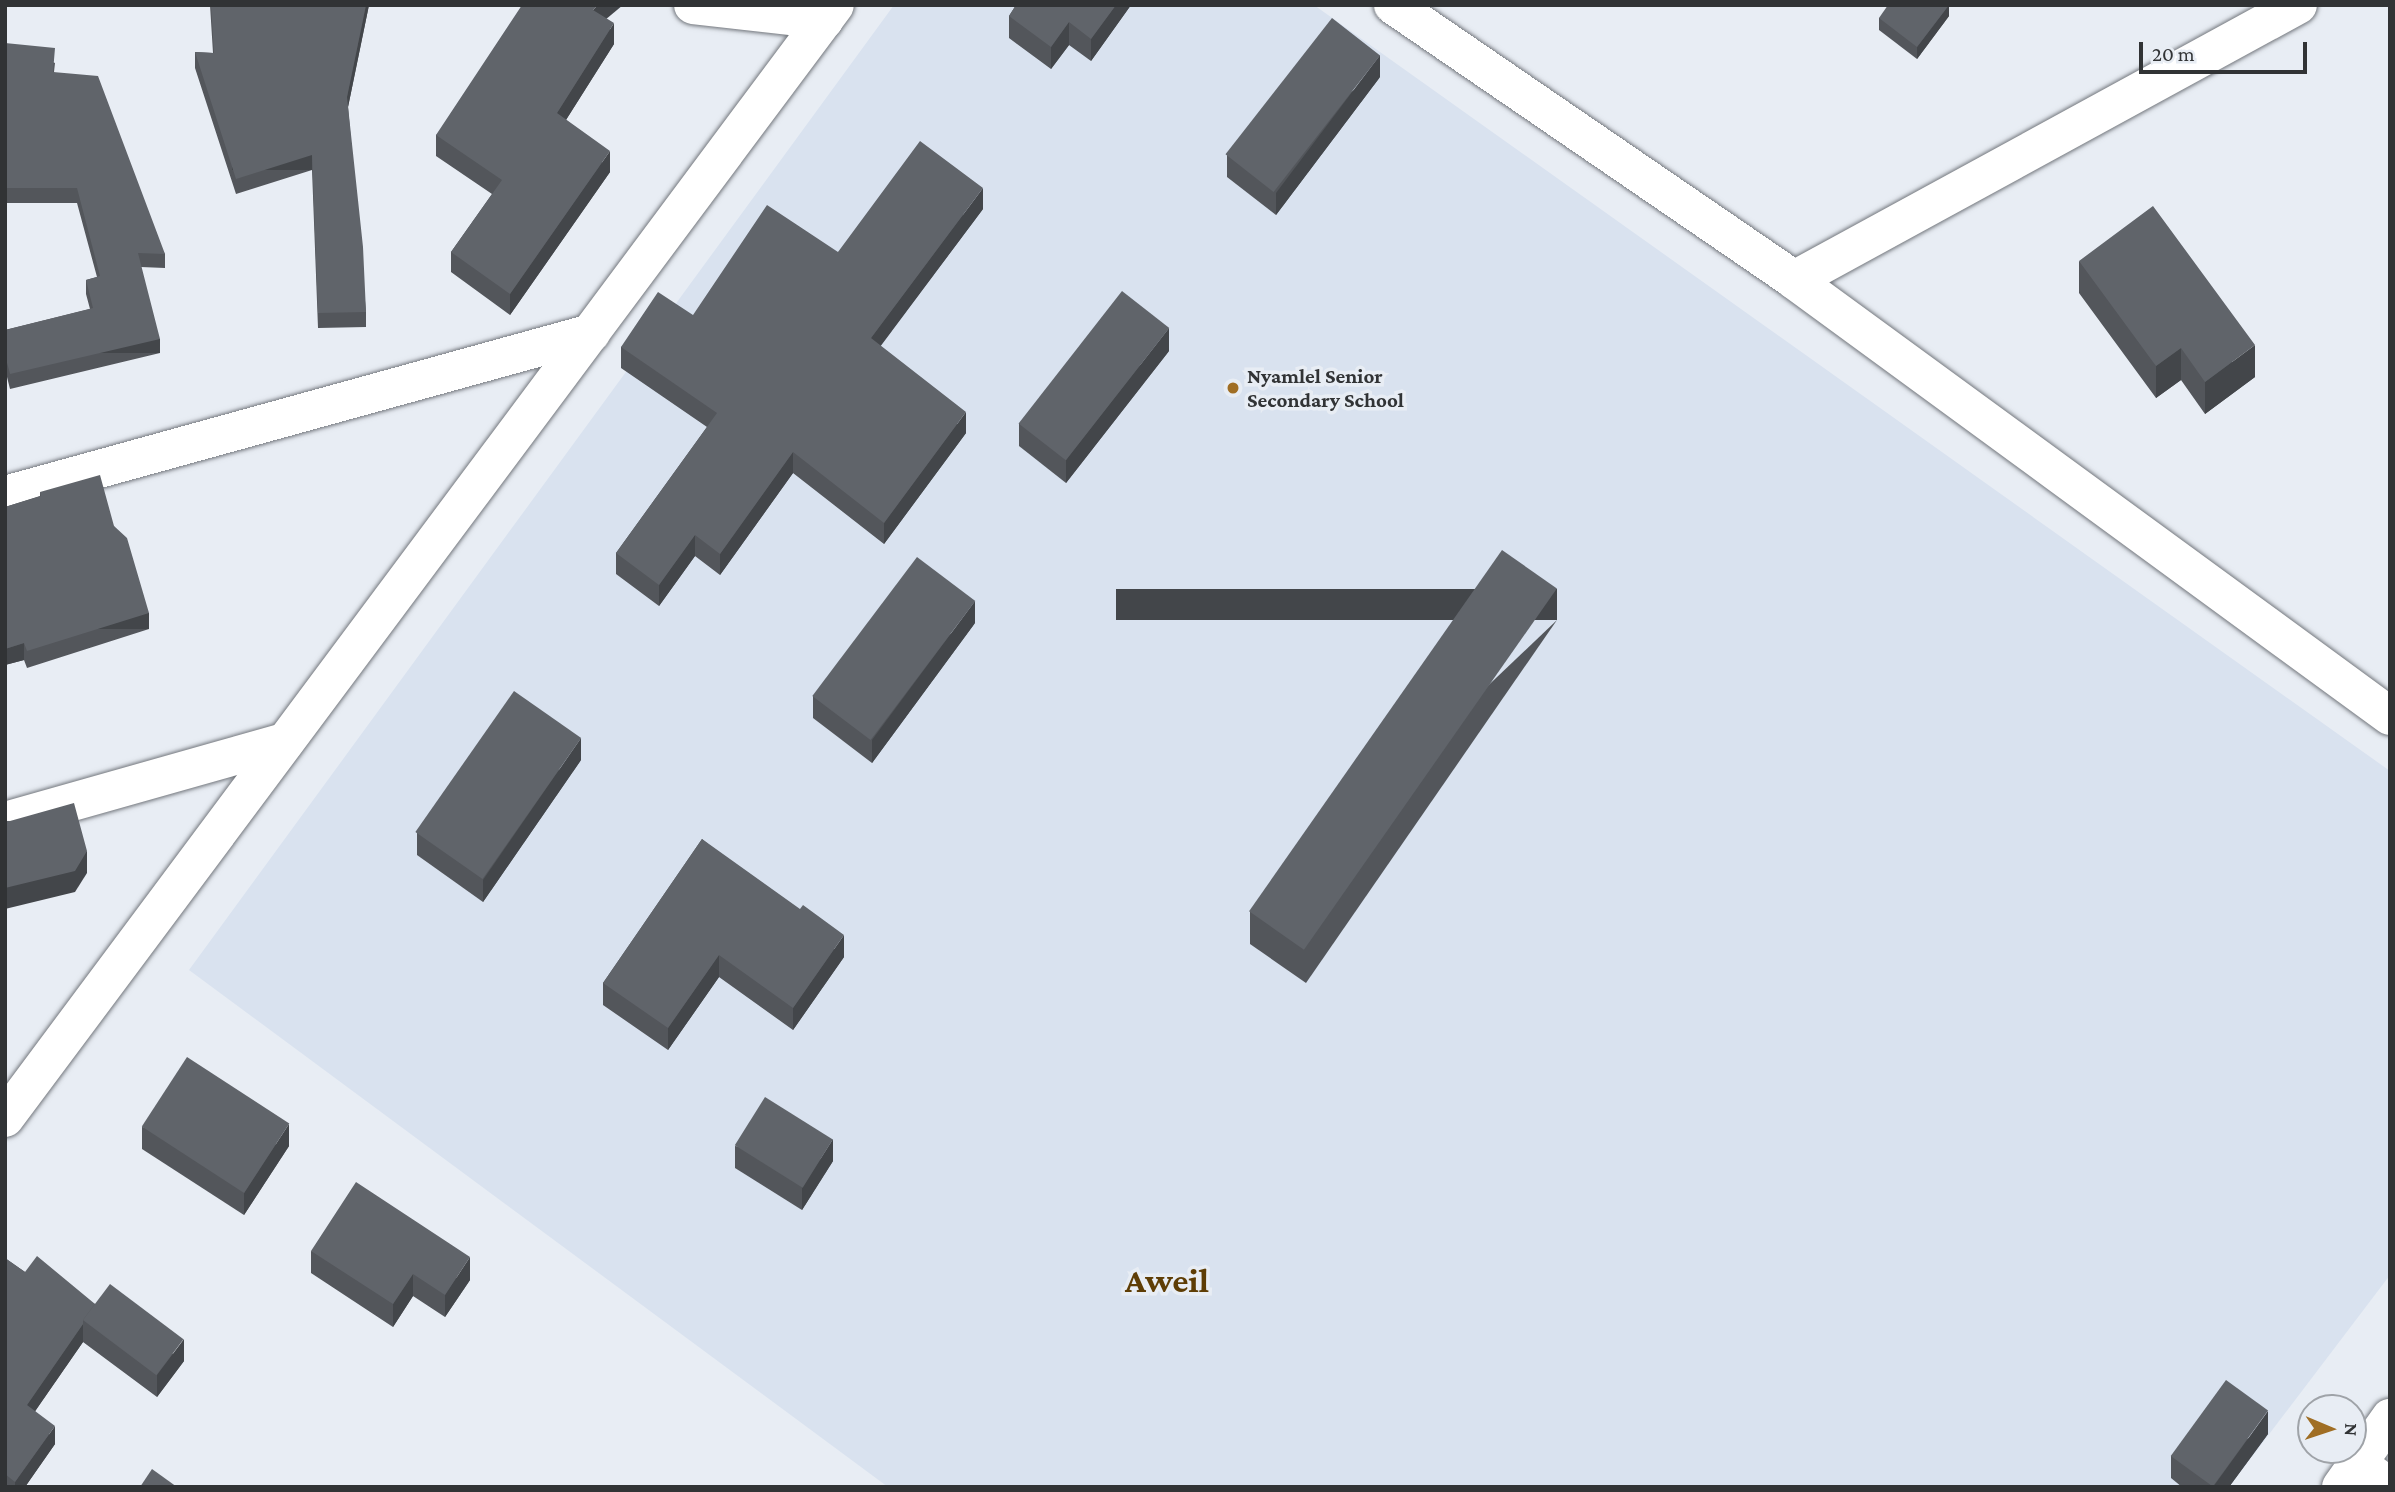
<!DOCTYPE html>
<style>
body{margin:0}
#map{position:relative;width:2395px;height:1492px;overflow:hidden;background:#e8edf4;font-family:"Crimson Pro",serif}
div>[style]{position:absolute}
.built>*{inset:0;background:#d9e2ef}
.roads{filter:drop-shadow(0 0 2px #73777d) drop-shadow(0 0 2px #73777d)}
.street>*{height:38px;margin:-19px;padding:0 19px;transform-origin:19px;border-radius:19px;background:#fff}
.secondary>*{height:38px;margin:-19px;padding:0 19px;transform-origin:19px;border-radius:19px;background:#fff}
.wall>*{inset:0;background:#53565b}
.shaded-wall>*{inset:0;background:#43464a;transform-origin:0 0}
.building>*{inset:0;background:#60646a;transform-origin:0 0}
.dots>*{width:19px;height:19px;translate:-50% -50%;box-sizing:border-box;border:4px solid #e8edf4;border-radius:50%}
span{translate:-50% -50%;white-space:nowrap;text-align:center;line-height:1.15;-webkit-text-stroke:7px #e8edf4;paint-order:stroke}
.poi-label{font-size:21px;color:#313335;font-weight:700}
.left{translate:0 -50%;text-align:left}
.town-label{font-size:35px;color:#5e3d05;font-weight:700}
.frame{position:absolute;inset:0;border:7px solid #313335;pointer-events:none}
.north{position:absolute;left:2297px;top:1394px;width:70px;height:70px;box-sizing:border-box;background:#e8edf4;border:2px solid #9fa3a8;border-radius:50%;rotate:92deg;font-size:19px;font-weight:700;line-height:28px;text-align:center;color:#313335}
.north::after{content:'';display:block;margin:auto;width:24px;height:32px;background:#a06e24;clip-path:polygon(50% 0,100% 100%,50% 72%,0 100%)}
.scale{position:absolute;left:2139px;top:42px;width:168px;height:32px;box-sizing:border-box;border:4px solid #313335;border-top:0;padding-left:9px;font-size:21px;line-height:24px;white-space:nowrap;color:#313335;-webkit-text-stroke:5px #e8edf4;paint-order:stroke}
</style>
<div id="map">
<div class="built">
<div style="clip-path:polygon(894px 5px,1314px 5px,2390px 771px,2390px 1275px,2229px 1487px,888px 1487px,189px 970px)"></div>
</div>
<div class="roads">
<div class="street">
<div style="left:693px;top:5px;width:132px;rotate:6.5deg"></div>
<div style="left:824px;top:20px;width:16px;rotate:-108deg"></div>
<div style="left:1393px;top:5px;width:486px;rotate:34.4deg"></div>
<div style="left:1794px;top:280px;width:738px;rotate:36.19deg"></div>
<div style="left:1794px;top:280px;width:574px;rotate:-28.62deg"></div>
<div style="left:5px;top:495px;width:608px;rotate:-15.45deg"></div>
<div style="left:5px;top:821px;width:291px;rotate:-15.8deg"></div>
<div style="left:5px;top:1118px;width:1388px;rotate:-53.29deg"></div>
<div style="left:2359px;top:1464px;width:39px;rotate:37deg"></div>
</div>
<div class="secondary">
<div style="left:2341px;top:1487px;width:85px;rotate:-54.6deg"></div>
</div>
</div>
<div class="wall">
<div style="clip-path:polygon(210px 5px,369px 5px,348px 107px,366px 312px,366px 327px,318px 328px,312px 170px,236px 194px,195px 68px,195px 52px,213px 53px)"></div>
<div style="clip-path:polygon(1016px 5px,1131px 5px,1091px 61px,1069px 45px,1051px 69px,1009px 38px,1009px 16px)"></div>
<div style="clip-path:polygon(1949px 5px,1949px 16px,1917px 59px,1879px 30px,1879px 18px)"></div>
<div style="clip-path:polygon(607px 19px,614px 44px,566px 120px,610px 172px,510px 315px,451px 272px,451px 252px,492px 194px,436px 156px,436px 135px)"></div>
<div style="clip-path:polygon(5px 43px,55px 63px,54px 72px,165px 254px,165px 268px,141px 267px,160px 353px,10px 389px,5px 369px,5px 330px,90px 309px,86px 294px,86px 280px,97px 277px,77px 203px,5px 203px)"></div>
<div style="clip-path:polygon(1380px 77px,1276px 215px,1227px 177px,1227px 155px)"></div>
<div style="clip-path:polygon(983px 209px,880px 346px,966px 433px,884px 544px,793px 473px,720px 575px,695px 556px,659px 606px,616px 574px,616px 553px,707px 427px,621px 368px,621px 347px,838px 252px)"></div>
<div style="clip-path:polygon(2079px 261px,2255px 377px,2205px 414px,2181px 380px,2156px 398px,2079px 293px)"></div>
<div style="clip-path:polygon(1169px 351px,1066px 483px,1019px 446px,1019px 424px)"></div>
<div style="clip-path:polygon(40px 492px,114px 526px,149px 629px,27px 668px,24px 660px,5px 665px,5px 507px,40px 496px)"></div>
<div style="clip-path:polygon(1557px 620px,1306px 983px,1250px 944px,1250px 912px)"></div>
<div style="clip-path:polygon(975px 623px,872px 763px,813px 718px,813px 696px)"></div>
<div style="clip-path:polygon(581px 760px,483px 902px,417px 855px,417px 833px)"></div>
<div style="clip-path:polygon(702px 839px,844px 957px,793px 1030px,719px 977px,668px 1050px,603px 1005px,603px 983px)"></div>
<div style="clip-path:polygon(142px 1127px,289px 1146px,244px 1215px,142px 1149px)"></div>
<div style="clip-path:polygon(735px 1146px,833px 1161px,802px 1210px,735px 1168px)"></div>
<div style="clip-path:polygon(311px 1251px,470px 1280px,445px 1317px,413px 1296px,393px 1327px,311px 1273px)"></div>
<div style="clip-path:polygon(5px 1258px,25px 1272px,95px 1304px,184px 1361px,157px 1397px,83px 1342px,35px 1411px,55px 1444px,25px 1487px,5px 1487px)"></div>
<div style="clip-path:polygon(2268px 1434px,2229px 1487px,2182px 1487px,2171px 1478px,2171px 1456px)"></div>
</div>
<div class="shaded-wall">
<div style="clip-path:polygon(366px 5px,369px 5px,347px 112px,347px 97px)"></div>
<div style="clip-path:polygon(598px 5px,623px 5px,593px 30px,593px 10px)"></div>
<div style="clip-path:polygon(1116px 5px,1131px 5px,1091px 61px,1091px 39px)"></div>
<div style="clip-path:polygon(1949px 5px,1949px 16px,1917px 59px,1917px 47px)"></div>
<div style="clip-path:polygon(1069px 22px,1069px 45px,1051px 69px,1051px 47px)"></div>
<div style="clip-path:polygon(614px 23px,614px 44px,557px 134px,557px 113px)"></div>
<div style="clip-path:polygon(1380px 55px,1380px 77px,1276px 215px,1276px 193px)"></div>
<div style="clip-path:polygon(610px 151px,610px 172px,510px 315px,510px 294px)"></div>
<div style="left:312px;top:155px;width:15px;height:80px;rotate:90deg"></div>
<div style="clip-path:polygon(983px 188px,983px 209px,871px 359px,871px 338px)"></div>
<div style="clip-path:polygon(1169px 328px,1169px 351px,1066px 483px,1066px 460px)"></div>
<div style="left:160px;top:339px;width:14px;height:154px;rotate:90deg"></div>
<div style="clip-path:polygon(2255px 345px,2255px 377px,2205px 414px,2205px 382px)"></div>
<div style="clip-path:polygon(2181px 348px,2181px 380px,2156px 398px,2156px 366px)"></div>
<div style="clip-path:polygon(966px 412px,966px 433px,884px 544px,884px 523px)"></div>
<div style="clip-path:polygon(793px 452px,793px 473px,720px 575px,720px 554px)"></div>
<div style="clip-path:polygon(695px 535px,695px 556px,659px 606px,659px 585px)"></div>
<div style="left:1557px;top:589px;width:31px;height:441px;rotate:90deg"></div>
<div style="clip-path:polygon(975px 601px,975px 623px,872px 763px,872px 740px)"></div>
<div style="left:149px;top:613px;width:16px;height:128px;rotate:90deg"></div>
<div style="clip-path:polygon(24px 643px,24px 660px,5px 665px,5px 649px)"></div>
<div style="clip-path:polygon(581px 738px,581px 760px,483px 902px,483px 880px)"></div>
<div style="clip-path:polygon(87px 851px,87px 873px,75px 892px,5px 909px,5px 888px)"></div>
<div style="clip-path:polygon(844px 935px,844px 957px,793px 1030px,793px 1008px)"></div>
<div style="clip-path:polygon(719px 955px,719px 977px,668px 1050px,668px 1028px)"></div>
<div style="clip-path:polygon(289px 1124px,289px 1146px,244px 1215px,244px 1193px)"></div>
<div style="clip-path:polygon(833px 1139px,833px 1161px,802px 1210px,802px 1188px)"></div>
<div style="clip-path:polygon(470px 1257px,470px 1280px,445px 1317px,445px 1295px)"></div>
<div style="clip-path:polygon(413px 1274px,413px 1296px,393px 1327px,393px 1304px)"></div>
<div style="clip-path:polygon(83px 1324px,83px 1342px,27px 1423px,27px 1405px)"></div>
<div style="clip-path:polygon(184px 1339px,184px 1361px,157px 1397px,157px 1375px)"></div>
<div style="clip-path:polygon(2268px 1411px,2268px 1434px,2229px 1487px,2213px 1487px)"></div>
<div style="clip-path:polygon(55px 1426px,55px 1444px,25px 1487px,15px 1487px,15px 1482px)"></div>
</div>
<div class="building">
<div style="clip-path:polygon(211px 5px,366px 5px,347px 97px,363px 247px,366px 312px,318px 313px,312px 155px,236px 179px,195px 52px,214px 53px)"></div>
<div style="clip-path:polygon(522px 5px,598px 5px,593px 10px,614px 23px,557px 113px,610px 151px,510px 294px,451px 252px,502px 180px,436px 135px)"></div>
<div style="clip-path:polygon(1016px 5px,1116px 5px,1091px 39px,1069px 22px,1051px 47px,1009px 16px)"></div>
<div style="clip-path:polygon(1888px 5px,1949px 5px,1917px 47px,1879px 18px)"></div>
<div style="left:1332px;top:18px;width:61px;height:173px;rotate:38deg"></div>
<div style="clip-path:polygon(5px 43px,55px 48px,53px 72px,98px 76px,165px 254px,138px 253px,160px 339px,10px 374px,5px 355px,5px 330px,93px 308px,86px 280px,100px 276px,77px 188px,5px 188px)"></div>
<div style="clip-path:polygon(920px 141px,983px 188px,871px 338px,966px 412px,884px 523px,793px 452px,720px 554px,695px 535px,659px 585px,616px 553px,717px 413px,621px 347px,658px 292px,693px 315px,767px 205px,838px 252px)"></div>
<div style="clip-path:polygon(2153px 206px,2255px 345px,2205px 382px,2181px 348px,2156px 366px,2079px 261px)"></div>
<div style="left:1122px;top:291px;width:60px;height:168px;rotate:38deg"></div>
<div style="clip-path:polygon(100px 475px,114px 526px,127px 538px,149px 613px,27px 651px,24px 643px,5px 649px,5px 507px,41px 496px,40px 492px)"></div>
<div style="left:1502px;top:550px;width:67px;height:441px;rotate:35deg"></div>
<div style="left:917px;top:557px;width:73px;height:174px;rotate:37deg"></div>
<div style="left:514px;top:691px;width:82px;height:172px;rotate:35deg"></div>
<div style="clip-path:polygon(74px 803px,87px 851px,75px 871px,5px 888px,5px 821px,10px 821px)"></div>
<div style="clip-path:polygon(702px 839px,800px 909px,803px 905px,844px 935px,793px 1008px,719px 955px,668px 1028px,603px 983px)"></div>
<div style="left:187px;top:1057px;width:122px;height:83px;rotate:33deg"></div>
<div style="left:765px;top:1097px;width:80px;height:57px;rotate:32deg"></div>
<div style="clip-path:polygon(356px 1182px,470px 1257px,445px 1295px,413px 1274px,393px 1304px,311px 1251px)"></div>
<div style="clip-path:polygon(37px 1256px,95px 1304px,83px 1320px,83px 1324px,27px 1405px,55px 1426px,15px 1482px,5px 1474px,5px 1258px,25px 1272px)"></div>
<div style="left:110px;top:1284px;width:92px;height:45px;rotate:37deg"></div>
<div style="left:2226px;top:1380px;width:52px;height:94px;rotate:36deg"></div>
<div style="clip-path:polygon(152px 1469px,177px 1487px,140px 1487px)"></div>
</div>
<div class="dots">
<div style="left:1233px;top:388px;background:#a06e24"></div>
</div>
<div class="poi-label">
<span class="left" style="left:1247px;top:388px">Nyamlel Senior<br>Secondary School</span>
</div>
<div class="town-label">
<span style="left:1167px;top:1281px">Aweil</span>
</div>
<div class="frame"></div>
<div class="north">N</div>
<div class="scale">20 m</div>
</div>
